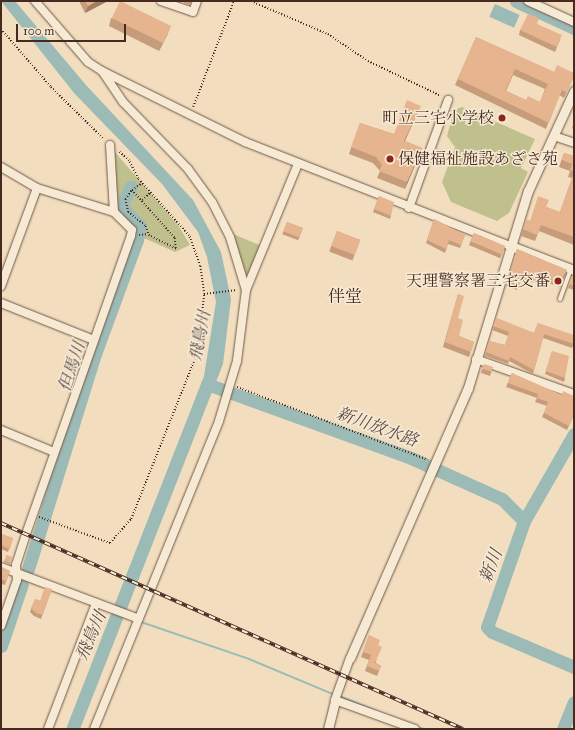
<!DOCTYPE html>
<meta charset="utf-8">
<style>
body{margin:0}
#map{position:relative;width:575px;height:730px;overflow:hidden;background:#f2debf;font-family:"IM FELL Great Primer","Noto Serif JP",serif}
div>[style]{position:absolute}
.green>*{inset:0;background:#c0c08e}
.water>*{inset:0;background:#9cbbb6;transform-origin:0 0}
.stream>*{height:2px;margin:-1px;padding:0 1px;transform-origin:1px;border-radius:1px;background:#9cbbb6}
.river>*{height:13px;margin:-6.5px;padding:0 6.5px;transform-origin:6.5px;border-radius:6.5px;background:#9cbbb6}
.path>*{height:1.5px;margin-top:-0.75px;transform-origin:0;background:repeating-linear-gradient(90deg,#472a1f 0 1px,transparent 0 3px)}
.roads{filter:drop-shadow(0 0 1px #725747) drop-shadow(0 0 1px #725747)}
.service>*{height:4px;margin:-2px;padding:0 2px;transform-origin:2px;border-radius:2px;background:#f7ead5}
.minor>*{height:8px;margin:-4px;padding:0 4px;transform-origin:4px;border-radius:4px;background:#f7ead5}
.tertiary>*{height:9px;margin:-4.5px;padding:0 4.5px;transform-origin:4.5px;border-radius:4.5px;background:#f7ead5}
.rail>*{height:3.5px;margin-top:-1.75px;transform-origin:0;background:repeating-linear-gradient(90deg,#f7ead5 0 6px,#472a1f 0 12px);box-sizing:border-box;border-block:1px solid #472a1f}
.wall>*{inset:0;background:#c69c7b;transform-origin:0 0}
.shaded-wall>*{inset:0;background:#a17f64}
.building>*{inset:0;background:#e6b58f;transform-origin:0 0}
.dots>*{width:11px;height:11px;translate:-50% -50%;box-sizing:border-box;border:2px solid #f7ead5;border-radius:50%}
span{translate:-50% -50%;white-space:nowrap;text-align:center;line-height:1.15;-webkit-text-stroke:3px #f7ead5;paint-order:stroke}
.poi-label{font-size:16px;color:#472a1f}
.right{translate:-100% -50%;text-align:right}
.left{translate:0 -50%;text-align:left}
.neighbourhood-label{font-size:17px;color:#472a1f}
.water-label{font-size:17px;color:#5c4e45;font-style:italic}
.frame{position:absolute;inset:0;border:2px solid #472a1f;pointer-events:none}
.scale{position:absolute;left:16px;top:24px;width:110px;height:18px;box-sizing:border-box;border:2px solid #472a1f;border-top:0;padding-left:5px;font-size:12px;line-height:14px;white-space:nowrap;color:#472a1f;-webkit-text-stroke:3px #f7ead5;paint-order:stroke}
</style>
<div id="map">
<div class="green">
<div style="clip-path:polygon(462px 107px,535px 139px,521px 168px,528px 172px,509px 213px,497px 221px,451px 202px,442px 182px,455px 147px,447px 136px,454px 110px)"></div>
<div style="clip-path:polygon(114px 151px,178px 225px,190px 245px,175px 252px,144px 238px,122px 216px,116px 201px)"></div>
<div style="clip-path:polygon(233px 234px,262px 246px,249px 274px,245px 273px)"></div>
</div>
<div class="water">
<div style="clip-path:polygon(1px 1px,15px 1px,86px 85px,193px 200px,221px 252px,231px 299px,223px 364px,80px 729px,66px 729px,204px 376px,216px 302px,207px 257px,198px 232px,162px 184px,74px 93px)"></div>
<div style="left:495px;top:4px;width:27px;height:14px;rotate:24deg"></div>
</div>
<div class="stream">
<div style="left:141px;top:622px;width:114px;rotate:18.9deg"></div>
<div style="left:249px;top:659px;width:93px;rotate:22.7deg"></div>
<div style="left:339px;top:696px;width:38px;rotate:22deg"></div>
<div style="left:417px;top:727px;width:7px;rotate:16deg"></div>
</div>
<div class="river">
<div style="left:516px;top:1px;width:64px;rotate:25deg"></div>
<div style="left:207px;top:384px;width:217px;rotate:19.9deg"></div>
<div style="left:411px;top:458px;width:100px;rotate:24.3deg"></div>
<div style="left:502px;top:499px;width:31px;rotate:45deg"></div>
<div style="left:574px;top:434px;width:100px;rotate:119.9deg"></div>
<div style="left:524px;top:521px;width:112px;rotate:109.2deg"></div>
<div style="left:487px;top:627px;width:7px;rotate:45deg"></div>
<div style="left:492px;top:632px;width:89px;rotate:23.1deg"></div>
<div style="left:28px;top:569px;width:225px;rotate:-72.7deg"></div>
<div style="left:95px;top:354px;width:121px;rotate:-69.8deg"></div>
<div style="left:137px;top:240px;width:14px;rotate:-78deg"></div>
<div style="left:140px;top:226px;width:28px;rotate:-134deg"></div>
<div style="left:121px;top:206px;width:22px;rotate:-63deg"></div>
<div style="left:1px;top:646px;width:65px;rotate:-71.3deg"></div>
<div style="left:563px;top:729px;width:29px;rotate:-68deg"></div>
</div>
<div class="path">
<div style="left:251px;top:1px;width:84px;rotate:23.2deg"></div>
<div style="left:328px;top:34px;width:48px;rotate:34deg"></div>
<div style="left:368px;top:61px;width:81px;rotate:25.6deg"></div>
<div style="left:1px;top:29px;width:77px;rotate:49.2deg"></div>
<div style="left:51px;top:87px;width:74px;rotate:44.5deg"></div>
<div style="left:193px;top:107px;width:114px;rotate:-68.9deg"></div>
<div style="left:132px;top:190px;width:64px;rotate:48.1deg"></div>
<div style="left:175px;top:238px;width:11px;rotate:85deg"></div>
<div style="left:176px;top:249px;width:30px;rotate:-154deg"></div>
<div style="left:149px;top:236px;width:11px;rotate:-112deg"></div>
<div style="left:145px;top:226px;width:22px;rotate:-141deg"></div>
<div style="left:128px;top:212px;width:13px;rotate:-103deg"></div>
<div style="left:125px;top:199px;width:11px;rotate:-52deg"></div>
<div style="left:132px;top:190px;width:12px;rotate:-35deg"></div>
<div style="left:142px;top:200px;width:12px;rotate:-42deg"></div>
<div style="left:139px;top:235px;width:9px;rotate:-6deg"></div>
<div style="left:204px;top:294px;width:33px;rotate:-7deg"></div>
<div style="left:237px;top:387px;width:204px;rotate:20.9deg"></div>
<div style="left:39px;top:517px;width:76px;rotate:20.1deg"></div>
<div style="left:110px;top:543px;width:32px;rotate:-49deg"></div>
<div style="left:131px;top:519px;width:179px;rotate:-68.3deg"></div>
<div style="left:197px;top:353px;width:59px;rotate:-83.2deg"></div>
<div style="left:204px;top:294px;width:28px;rotate:-98deg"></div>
<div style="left:200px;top:266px;width:32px;rotate:-110deg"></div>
<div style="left:189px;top:236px;width:76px;rotate:-131.8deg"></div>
<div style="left:138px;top:179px;width:20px;rotate:-117deg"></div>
<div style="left:129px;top:161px;width:15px;rotate:-138deg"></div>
</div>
<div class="roads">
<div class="service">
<div style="left:560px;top:299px;width:32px;rotate:-70deg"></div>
</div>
<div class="minor">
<div style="left:35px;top:1px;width:81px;rotate:49deg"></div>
<div style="left:88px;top:62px;width:17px;rotate:33deg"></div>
<div style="left:102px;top:71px;width:160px;rotate:26.4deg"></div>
<div style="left:245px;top:142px;width:286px;rotate:21.4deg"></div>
<div style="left:161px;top:1px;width:34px;rotate:19deg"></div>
<div style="left:193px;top:12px;width:12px;rotate:-70deg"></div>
<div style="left:528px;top:1px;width:51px;rotate:24.5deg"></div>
<div style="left:554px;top:136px;width:21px;rotate:19deg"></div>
<div style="left:1px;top:167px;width:42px;rotate:30.3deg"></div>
<div style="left:37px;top:188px;width:81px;rotate:17.3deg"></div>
<div style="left:409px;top:208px;width:115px;rotate:-70.1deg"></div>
<div style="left:1px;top:286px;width:104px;rotate:-69.8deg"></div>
<div style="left:246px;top:290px;width:136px;rotate:-67.6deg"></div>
<div style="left:1px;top:303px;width:100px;rotate:21.7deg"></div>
<div style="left:476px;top:359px;width:104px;rotate:19.7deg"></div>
<div style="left:1px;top:430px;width:57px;rotate:22.5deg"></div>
<div style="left:1px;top:567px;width:147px;rotate:20.6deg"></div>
<div style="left:1px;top:626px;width:49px;rotate:-70.8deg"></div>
<div style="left:17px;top:580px;width:15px;rotate:-94deg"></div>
<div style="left:16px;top:565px;width:33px;rotate:-72deg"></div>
<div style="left:26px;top:534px;width:316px;rotate:-70.6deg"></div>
<div style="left:131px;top:236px;width:6px;rotate:-81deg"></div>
<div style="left:132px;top:230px;width:25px;rotate:-135deg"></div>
<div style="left:114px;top:212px;width:67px;rotate:-93.4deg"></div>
<div style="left:350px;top:658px;width:45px;rotate:109.7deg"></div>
<div style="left:335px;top:700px;width:85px;rotate:19.9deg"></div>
<div style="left:48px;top:729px;width:135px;rotate:-69.1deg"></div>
<div style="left:94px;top:729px;width:332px;rotate:-67.9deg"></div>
<div style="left:219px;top:421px;width:63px;rotate:-73.3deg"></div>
<div style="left:237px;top:361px;width:72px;rotate:-82.8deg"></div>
<div style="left:246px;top:290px;width:55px;rotate:-106.8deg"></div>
<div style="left:230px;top:237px;width:39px;rotate:-117deg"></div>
<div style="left:212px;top:202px;width:41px;rotate:-126deg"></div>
<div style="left:188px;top:169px;width:93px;rotate:-134.1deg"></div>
<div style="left:123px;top:102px;width:37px;rotate:-124deg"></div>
</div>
<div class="tertiary">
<div style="left:511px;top:246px;width:67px;rotate:20.9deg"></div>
<div style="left:350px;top:658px;width:295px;rotate:-66.4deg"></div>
<div style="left:468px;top:388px;width:206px;rotate:-73.1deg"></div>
<div style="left:528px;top:191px;width:110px;rotate:-65.3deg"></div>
<div style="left:328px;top:729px;width:30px;rotate:-76deg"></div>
</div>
</div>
<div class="rail">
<div style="left:1px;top:523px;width:506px;rotate:24.03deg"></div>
</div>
<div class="wall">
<div style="clip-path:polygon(79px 1px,108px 1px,85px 13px)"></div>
<div style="clip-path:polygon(184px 1px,192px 1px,190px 5px,184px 3px)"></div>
<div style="clip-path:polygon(111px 18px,168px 33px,159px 51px,109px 26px)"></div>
<div style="clip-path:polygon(537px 24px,560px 40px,555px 52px,519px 35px,520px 30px)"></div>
<div style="clip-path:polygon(evenodd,476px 37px,554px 72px,574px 76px,564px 98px,559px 95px,546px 129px,455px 85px,476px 37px,513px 75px,545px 89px,540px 102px,526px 100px,506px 91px,513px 75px)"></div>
<div style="clip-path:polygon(418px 112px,405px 141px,422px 148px,405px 189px,377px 178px,380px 171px,373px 163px,349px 154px,360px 123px,394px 134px)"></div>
<div style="clip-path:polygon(574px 122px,574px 129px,572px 128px)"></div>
<div style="clip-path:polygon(564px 153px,574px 156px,574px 245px,539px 231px,535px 241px,521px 236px,526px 220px,530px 221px,546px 207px,560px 212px,572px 178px,568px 177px,570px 171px,559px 167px)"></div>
<div style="clip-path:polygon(379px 196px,391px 216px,390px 219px,373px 212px)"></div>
<div style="clip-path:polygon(434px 219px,465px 235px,460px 248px,448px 244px,445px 253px,426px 243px)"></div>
<div style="left:287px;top:222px;width:17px;height:13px;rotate:21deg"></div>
<div style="left:337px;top:231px;width:25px;height:22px;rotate:21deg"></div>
<div style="left:474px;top:233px;width:34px;height:13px;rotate:23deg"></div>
<div style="clip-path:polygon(517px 249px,567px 270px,565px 275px,559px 287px,549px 283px,547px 288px,522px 278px,517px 290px,506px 286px)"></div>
<div style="clip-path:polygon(574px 272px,574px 290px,568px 288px)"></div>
<div style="clip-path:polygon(458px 294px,458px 318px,459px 336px,474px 342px,469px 357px,443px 347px)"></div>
<div style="clip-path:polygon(496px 318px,534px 333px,538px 323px,574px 343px,572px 348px,543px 338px,533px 374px,509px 361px,508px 364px,485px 356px,489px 341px,505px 345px,508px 336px,492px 330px)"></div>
<div style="clip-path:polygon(552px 351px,565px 378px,564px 382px,545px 374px)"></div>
<div style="clip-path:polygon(493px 367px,490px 376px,481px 373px,482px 369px)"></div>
<div style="clip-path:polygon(512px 373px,574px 415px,567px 430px,542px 417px,547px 406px,535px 402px,537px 398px,506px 387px)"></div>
<div style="clip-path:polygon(1px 534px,13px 538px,8px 552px,1px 549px)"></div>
<div style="clip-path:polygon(7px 555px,11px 563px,10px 564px,4px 562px)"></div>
<div style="clip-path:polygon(1px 567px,10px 571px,5px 585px,1px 584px)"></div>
<div style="clip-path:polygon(52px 589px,41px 619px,34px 616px,30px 612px,35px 599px,40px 601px)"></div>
<div style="clip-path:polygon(369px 635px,378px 645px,376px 663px,381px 666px,377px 676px,365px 671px,369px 660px,361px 657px)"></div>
</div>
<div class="shaded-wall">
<div style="clip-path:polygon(97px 1px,108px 1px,85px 13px,88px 6px)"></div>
<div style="clip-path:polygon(171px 26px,168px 33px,159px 51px,162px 44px)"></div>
<div style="clip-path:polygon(421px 106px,418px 112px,402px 147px,404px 141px)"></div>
<div style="clip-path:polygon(422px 148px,420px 154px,405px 189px,407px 182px)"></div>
<div style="clip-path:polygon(567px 270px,565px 275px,559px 287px,560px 282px)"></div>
</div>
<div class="building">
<div style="clip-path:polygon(85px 1px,97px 1px,88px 6px)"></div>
<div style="left:120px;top:1px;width:57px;height:19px;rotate:26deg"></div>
<div style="clip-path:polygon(528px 14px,539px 18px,537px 24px,562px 35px,557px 47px,520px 30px)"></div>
<div style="clip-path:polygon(evenodd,476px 37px,554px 72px,557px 65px,574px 73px,574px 75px,567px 92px,562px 90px,549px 123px,458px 79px,476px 37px,515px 69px,548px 84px,540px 102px,528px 96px,526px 100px,505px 91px,515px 69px)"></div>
<div style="clip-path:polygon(407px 100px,421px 106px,404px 141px,422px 148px,407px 182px,379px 171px,382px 165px,376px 157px,351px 147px,360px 123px,394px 134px)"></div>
<div style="clip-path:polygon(564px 153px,574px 156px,574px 172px,570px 170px,572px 164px,562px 160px)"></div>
<div style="clip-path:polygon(574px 173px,574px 237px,541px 225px,537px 235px,523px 229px,526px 220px,530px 221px,538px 196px,549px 200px,546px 207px,560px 212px)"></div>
<div style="clip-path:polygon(379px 196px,394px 202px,391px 216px,374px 209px)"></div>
<div style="clip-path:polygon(434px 219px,465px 235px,461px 245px,449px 240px,446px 249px,427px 240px)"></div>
<div style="left:287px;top:222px;width:17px;height:10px;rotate:21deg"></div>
<div style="left:337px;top:231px;width:25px;height:16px;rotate:21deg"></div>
<div style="left:474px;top:233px;width:34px;height:9px;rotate:23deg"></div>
<div style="clip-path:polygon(517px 249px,567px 270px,560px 282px,550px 278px,549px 283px,524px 273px,519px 285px,508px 281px)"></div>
<div style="clip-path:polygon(574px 272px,574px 286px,569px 284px)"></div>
<div style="clip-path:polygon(458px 294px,464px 296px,458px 318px,463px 320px,459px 336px,474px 342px,471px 352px,445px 342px)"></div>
<div style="clip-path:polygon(496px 318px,534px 333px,538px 323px,574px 335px,574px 344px,544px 334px,534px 370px,510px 357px,509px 361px,486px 352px,489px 341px,505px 345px,509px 332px,493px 326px)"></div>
<div style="clip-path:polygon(552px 351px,569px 356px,565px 378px,546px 371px)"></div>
<div style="left:484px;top:364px;width:9px;height:5px;rotate:18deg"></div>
<div style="clip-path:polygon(512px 373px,562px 395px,563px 391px,574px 396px,574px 414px,569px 426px,544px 413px,548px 402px,537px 398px,538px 394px,508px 383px)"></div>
<div style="clip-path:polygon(1px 534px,13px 538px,10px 549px,1px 545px)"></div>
<div style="clip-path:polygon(7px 555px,12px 557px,11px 563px,5px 561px)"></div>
<div style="clip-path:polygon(1px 567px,10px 571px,6px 581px,1px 579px)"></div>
<div style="clip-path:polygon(45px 587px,52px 589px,42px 615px,36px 613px,31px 608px,35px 599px,40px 601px)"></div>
<div style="clip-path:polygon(369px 635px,380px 640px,378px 645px,382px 647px,375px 663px,381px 666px,379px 671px,367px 666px,371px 655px,363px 652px)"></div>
</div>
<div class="dots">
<div style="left:502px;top:118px;background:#8f2418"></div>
<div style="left:390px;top:159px;background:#8f2418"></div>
<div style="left:558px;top:281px;background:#8f2418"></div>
</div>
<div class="poi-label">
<span class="right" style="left:494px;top:118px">町立三宅小学校</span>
<span class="left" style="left:398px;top:159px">保健福祉施設あざさ苑</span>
<span class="right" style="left:550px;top:281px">天理警察署三宅交番</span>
</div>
<div class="neighbourhood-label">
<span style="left:345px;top:297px">伴堂</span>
</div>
<div class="water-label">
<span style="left:200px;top:336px;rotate:-79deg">飛鳥川</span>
<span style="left:72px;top:367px;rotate:-72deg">但馬川</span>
<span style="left:377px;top:427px;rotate:20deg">新川放水路</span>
<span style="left:491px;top:566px;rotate:-69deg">新川</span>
<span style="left:91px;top:636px;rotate:-67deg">飛鳥川</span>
</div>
<div class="frame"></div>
<div class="scale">100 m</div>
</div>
